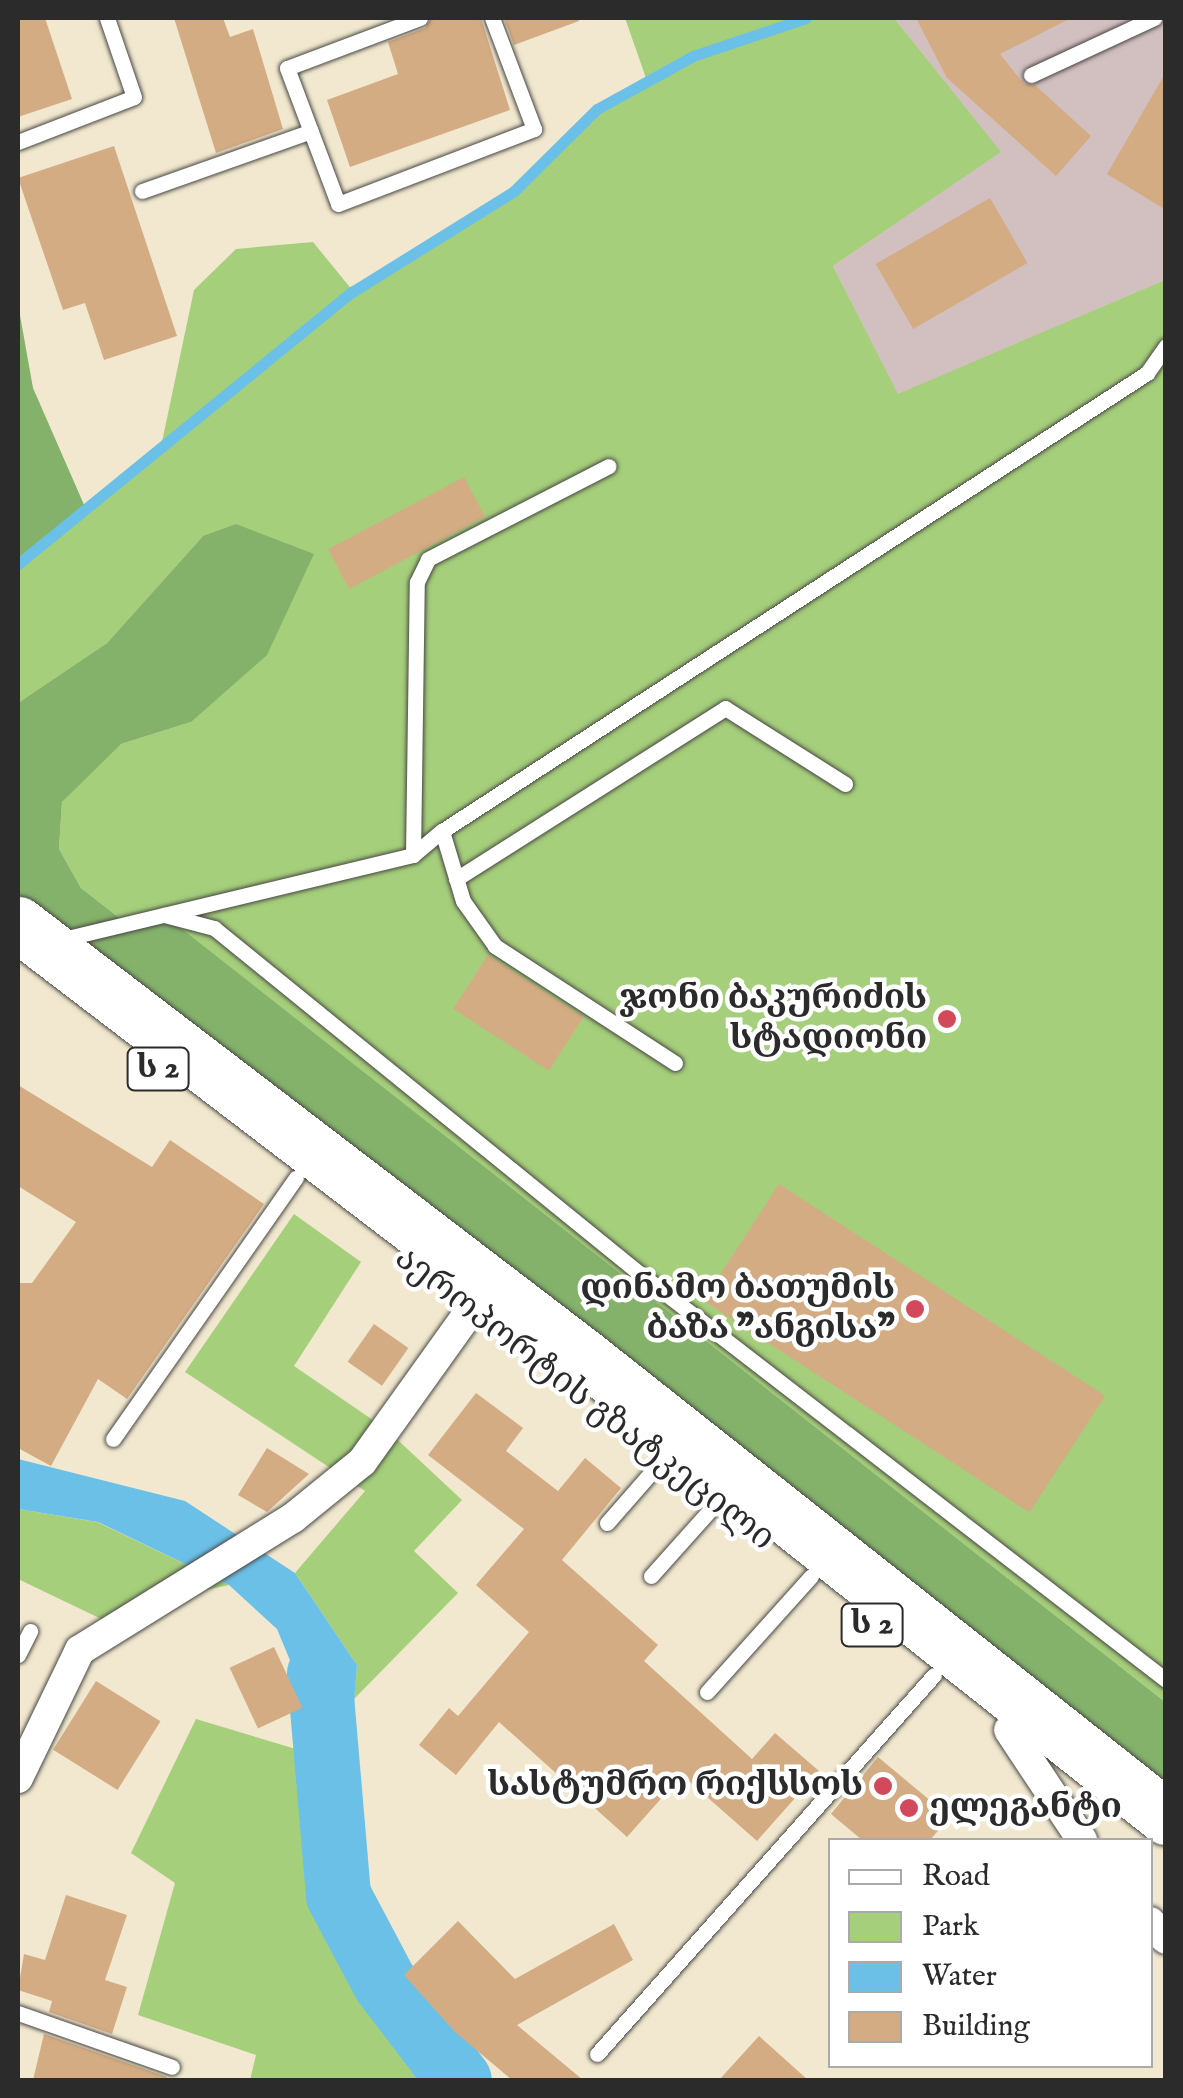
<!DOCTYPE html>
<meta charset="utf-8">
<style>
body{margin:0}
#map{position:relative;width:1183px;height:2098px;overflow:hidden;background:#f1e8cf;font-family:"IM FELL English","Noto Serif Georgian",serif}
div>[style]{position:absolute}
.industrial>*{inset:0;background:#d2bfbf}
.green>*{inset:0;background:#a5cf7b}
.forest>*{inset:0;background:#84b26b}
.water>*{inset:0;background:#6bc0e8}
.stream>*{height:11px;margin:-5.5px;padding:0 5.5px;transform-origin:5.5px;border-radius:5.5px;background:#6bc0e8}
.river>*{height:65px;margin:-32.5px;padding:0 32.5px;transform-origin:32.5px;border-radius:32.5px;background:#6bc0e8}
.building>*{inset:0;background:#d4ac84;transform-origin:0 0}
.roads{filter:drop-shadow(0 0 2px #494744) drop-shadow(0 0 2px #494744)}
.lane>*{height:15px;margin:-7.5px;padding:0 7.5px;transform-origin:7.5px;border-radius:7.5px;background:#fff}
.street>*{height:30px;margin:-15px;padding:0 15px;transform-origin:15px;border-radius:15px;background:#fff}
.highway>*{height:55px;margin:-27.5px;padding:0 27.5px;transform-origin:27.5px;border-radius:27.5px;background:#fff}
.dots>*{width:28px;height:28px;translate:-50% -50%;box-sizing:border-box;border:5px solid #fff;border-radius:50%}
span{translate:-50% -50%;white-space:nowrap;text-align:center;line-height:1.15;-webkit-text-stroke:9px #fff;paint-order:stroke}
.shield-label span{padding:2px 8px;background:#fff;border:2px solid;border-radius:8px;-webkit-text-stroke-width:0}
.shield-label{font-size:32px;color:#2b2b2b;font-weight:700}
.poi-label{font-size:35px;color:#2b2b2b;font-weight:700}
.right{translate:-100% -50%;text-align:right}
.left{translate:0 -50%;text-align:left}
.street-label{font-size:35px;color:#2b2b2b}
.frame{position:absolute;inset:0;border:20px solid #2b2b2b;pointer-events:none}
.legend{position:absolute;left:828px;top:1838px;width:325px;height:230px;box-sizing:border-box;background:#fff;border:2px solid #aaa;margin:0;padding:12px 18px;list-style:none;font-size:30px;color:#2b2b2b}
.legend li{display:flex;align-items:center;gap:20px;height:50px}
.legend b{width:50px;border:2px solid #aaa}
</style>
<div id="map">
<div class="industrial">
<div style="clip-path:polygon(894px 18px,1165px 18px,1165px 280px,898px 395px,833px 266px,1000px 152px)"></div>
</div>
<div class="green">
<div style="clip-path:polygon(625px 18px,894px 18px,1001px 152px,833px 266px,898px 394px,1165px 280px,1165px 1702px,164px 916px,127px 924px,81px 888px,59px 849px,62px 802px,96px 764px,121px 744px,191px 722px,203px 536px,107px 643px,18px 703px,18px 564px,162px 442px,194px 290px,236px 249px,313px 242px,353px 291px,514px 191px,597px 109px,647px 81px)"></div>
<div style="clip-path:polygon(294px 1214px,361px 1262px,294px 1366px,386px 1429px,462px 1500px,414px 1551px,458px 1593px,354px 1699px,357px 1665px,295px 1573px,365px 1491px,185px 1372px)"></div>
<div style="clip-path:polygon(18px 1509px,97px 1522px,229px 1585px,163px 1599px,118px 1627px,18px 1579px)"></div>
<div style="clip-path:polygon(196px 1719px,349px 1765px,338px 1895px,384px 1982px,443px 2059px,469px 2080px,459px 2080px,443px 2060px,428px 2080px,250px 2080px,256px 2055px,138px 2015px,175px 1883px,131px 1853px)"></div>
</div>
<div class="forest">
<div style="clip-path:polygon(18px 304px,33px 388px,85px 507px,18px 564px)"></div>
<div style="clip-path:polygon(236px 524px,314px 554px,267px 655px,191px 722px,121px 744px,62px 802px,59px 849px,81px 888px,127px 924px,164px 915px,1165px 1702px,1165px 1786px,18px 904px,18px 703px,107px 643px,203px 536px)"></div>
</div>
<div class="water">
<div style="clip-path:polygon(18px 1459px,185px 1501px,295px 1573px,357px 1665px,349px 1765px,308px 1754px,306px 1699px,277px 1629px,229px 1585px,98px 1522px,18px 1509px)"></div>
</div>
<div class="stream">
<div style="left:18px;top:564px;width:431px;rotate:-39.2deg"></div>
<div style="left:352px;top:292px;width:191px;rotate:-31.9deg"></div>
<div style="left:514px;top:191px;width:117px;rotate:-44.7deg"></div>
<div style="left:597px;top:109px;width:110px;rotate:-28.9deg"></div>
<div style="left:693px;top:56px;width:119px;rotate:-18.6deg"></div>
</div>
<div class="river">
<div style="left:319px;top:1673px;width:223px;rotate:85.1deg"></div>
<div style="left:338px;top:1895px;width:98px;rotate:62.1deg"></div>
<div style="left:384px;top:1982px;width:123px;rotate:52.6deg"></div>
</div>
<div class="building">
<div style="clip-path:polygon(18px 18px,45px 18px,72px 99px,18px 117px)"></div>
<div style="clip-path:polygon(174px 18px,223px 18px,230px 37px,253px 29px,283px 129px,216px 153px)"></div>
<div style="clip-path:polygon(431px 18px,481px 18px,510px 110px,350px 167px,327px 100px,398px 74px,388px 42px,425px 28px)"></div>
<div style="clip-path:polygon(504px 18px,578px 18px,579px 21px,514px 45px)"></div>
<div style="clip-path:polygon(916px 18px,1071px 18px,1000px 54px,1024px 84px,1035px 85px,1091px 136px,1056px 176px,947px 78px)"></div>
<div style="clip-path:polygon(1166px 72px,1166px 210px,1107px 174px)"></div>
<div style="clip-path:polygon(114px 146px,177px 336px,104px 360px,85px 303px,63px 310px,18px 178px)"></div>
<div style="left:990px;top:198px;width:75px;height:132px;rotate:60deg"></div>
<div style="left:464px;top:477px;width:45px;height:154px;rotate:62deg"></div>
<div style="left:488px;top:955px;width:114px;height:64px;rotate:33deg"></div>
<div style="clip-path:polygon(18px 1085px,152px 1167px,170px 1140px,264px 1204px,127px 1399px,98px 1379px,51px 1466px,18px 1448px,18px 1283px,32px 1283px,76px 1222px,18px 1186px)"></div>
<div style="left:779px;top:1184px;width:389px;height:139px;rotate:33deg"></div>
<div style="left:374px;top:1324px;width:42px;height:46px;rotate:35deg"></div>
<div style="clip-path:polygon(476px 1393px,523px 1428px,506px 1451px,558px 1491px,585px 1458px,621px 1488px,562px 1560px,658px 1645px,644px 1661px,752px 1759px,775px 1733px,819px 1771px,757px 1841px,682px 1775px,627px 1837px,499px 1722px,456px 1775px,419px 1745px,449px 1708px,458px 1716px,529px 1632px,476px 1585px,524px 1529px,428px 1455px)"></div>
<div style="clip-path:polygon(267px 1448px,309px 1474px,267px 1512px,238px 1495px)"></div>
<div style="left:274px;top:1647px;width:67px;height:49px;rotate:65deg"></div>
<div style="left:96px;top:1681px;width:76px;height:81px;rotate:32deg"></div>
<div style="clip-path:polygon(878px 1757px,950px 1817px,930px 1840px,862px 1840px,831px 1814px)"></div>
<div style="clip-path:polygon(66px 1895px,127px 1915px,105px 1980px,127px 1987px,112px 2034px,49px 2012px,52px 2001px,18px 1990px,24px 1954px,45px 1960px)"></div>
<div style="clip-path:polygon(458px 1921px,515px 1979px,614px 1924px,633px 1960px,517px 2025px,583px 2080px,512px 2080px,455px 2032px,404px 1975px)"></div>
<div style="clip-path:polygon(44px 2034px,167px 2077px,166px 2080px,33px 2080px)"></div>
<div style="clip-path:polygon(759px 2036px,808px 2080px,719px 2080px)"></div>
</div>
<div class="roads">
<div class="lane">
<div style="left:420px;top:18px;width:142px;rotate:159.4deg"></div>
<div style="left:287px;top:68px;width:145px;rotate:69.4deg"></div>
<div style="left:338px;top:204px;width:210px;rotate:-20.9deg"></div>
<div style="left:534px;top:129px;width:119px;rotate:-110.7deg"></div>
<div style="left:1031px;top:75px;width:136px;rotate:-24.9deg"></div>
<div style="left:18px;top:142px;width:124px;rotate:-21.2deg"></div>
<div style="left:134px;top:97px;width:83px;rotate:-108.9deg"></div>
<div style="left:142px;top:191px;width:179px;rotate:-19.5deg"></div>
<div style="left:413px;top:855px;width:273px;rotate:-89.2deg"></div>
<div style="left:417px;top:582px;width:25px;rotate:-64deg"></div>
<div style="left:428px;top:559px;width:203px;rotate:-27.2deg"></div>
<div style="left:456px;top:879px;width:319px;rotate:-32.4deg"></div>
<div style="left:725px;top:708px;width:142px;rotate:32.3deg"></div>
<div style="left:164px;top:915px;width:52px;rotate:14.6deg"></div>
<div style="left:214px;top:928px;width:547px;rotate:39.07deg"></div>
<div style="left:639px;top:1273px;width:666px;rotate:37.68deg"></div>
<div style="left:59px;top:940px;width:364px;rotate:-13.5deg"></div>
<div style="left:413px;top:855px;width:38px;rotate:-40deg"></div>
<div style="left:675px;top:1063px;width:215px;rotate:-147deg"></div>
<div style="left:495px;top:946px;width:55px;rotate:-125.4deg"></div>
<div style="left:463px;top:901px;width:73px;rotate:-106.7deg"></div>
<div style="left:442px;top:831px;width:841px;rotate:-33.01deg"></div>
<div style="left:1147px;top:373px;width:33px;rotate:-55deg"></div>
<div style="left:113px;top:1439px;width:319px;rotate:-55deg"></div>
<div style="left:607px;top:1523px;width:86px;rotate:-48.8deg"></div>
<div style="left:651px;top:1576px;width:101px;rotate:-48.2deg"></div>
<div style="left:18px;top:1655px;width:27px;rotate:-63deg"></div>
<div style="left:707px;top:1692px;width:156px;rotate:-48.1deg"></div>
<div style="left:18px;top:2013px;width:163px;rotate:19.3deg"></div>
<div style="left:597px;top:2054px;width:507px;rotate:-48.36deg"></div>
</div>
<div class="street">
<div style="left:1009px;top:1730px;width:132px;rotate:56.4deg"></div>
<div style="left:18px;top:1778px;width:142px;rotate:-64.2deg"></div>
<div style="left:80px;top:1650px;width:251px;rotate:-31.8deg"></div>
<div style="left:293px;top:1518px;width:89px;rotate:-39.1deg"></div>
<div style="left:362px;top:1462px;width:187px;rotate:-54.4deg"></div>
<div style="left:1150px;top:1922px;width:23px;rotate:47deg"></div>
</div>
<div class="highway">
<div style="left:18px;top:924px;width:710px;rotate:37.39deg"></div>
<div style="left:582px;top:1355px;width:745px;rotate:38.35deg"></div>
</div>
</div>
<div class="dots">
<div style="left:947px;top:1019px;background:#d1495b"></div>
<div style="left:915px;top:1309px;background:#d1495b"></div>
<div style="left:883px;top:1786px;background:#d1495b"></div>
<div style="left:909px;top:1808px;background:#d1495b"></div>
</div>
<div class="shield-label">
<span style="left:158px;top:1069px">ს 2</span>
<span style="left:872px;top:1625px">ს 2</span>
</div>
<div class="poi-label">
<span class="right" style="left:927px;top:1019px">ჯონი ბაკურიძის<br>სტადიონი</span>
<span class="right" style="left:895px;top:1309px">დინამო ბათუმის<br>ბაზა "ანგისა"</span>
<span class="right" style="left:863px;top:1786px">სასტუმრო რიქსსოს</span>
<span class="left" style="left:929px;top:1808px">ელეგანტი</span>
</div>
<div class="street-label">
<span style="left:584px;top:1399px;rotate:38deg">აეროპორტის გზატკეცილი</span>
</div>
<div class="frame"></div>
<ul class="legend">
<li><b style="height:12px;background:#fff"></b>Road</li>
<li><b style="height:28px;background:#a5cf7b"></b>Park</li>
<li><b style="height:28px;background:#6bc0e8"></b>Water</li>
<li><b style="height:28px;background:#d4ac84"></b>Building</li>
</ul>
</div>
